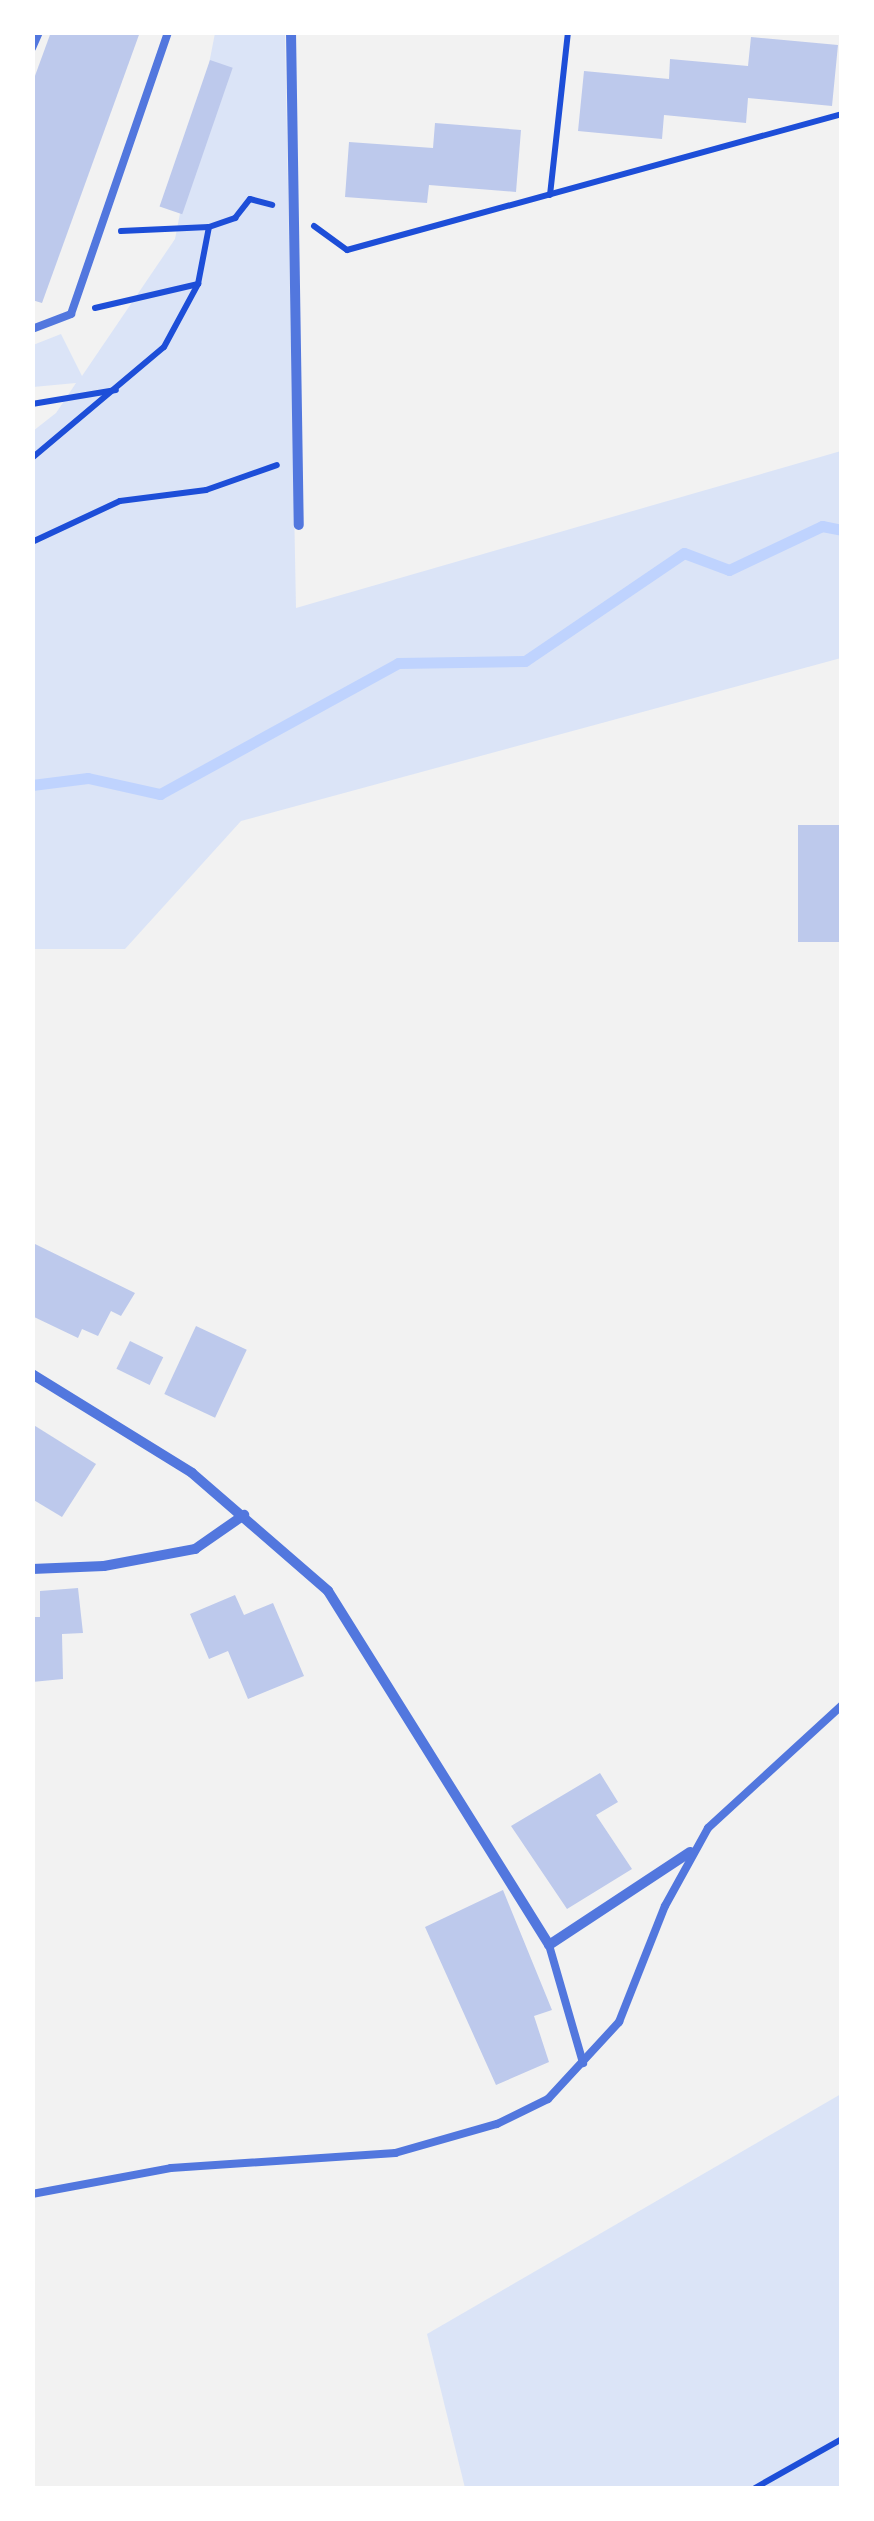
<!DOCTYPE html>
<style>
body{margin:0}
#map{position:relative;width:874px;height:2521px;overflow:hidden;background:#f2f2f2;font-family:"Roboto Serif",serif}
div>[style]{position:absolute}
.green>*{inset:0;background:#dbe4f7}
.stream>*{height:11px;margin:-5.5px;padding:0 5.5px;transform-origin:5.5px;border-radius:5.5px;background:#bfd3fe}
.building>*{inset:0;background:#bdc9ec;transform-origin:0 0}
.path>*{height:6px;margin:-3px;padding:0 3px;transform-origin:3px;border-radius:3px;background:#1d4ed8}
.service>*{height:8px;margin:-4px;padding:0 4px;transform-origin:4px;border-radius:4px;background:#5277de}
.minor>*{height:10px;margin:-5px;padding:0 5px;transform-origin:5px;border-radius:5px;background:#5277de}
span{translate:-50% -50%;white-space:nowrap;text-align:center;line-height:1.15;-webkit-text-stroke:10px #fff;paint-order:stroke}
.frame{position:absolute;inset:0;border:35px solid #fff;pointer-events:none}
</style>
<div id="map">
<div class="green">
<div style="clip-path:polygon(215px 33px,285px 33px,296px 608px,841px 451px,841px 658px,241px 821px,125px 949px,33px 949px,33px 431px,56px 413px,76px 383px,33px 387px,33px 345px,61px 334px,82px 376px,175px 239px)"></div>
<div style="clip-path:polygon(841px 2094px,841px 2488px,465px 2488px,427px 2334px)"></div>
</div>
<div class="stream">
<div style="left:32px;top:785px;width:56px;rotate:-7.1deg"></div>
<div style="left:88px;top:778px;width:74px;rotate:12.5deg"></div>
<div style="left:160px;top:794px;width:272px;rotate:-28.8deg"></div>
<div style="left:398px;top:663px;width:127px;rotate:-0.9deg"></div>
<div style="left:525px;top:661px;width:192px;rotate:-34.2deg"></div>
<div style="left:684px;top:553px;width:48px;rotate:20.7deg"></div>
<div style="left:729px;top:570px;width:103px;rotate:-25.3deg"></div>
<div style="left:822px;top:526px;width:20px;rotate:11deg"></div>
</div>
<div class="building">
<div style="clip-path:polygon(51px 32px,140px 32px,42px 303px,32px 300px,32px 84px)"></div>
<div style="clip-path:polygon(751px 37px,838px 45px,832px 106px,748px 98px,746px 123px,664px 115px,662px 139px,578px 131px,584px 71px,669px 79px,670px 59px,748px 66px)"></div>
<div style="left:210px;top:60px;width:24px;height:155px;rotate:19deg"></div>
<div style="clip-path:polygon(435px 123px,521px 130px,516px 192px,429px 185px,427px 203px,345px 197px,349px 142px,433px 148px)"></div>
<div style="left:842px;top:825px;width:117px;height:44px;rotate:90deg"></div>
<div style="clip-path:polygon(35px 1244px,135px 1293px,121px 1316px,111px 1311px,98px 1336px,82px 1329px,78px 1338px,32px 1316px)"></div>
<div style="left:196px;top:1326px;width:56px;height:75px;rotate:25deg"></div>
<div style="left:130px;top:1341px;width:37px;height:31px;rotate:26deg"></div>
<div style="clip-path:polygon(32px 1424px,96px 1464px,62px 1517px,32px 1499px)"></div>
<div style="clip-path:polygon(78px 1588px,83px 1633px,62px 1634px,63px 1679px,32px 1682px,32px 1617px,40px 1617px,40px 1591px)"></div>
<div style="clip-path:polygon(235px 1595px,244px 1615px,273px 1603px,304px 1676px,248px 1699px,228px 1651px,209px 1659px,190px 1614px)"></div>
<div style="clip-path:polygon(600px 1773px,618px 1802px,596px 1815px,632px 1869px,567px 1909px,511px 1826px)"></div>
<div style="clip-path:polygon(503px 1890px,552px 2010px,534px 2016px,549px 2062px,496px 2085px,425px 1927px)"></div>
</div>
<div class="path">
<div style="left:550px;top:195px;width:164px;rotate:-83.7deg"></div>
<div style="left:314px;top:226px;width:41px;rotate:36deg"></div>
<div style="left:347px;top:250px;width:513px;rotate:-15.36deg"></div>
<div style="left:121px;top:231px;width:88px;rotate:-2.6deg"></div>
<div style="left:209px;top:227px;width:28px;rotate:-19deg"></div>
<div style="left:235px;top:218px;width:24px;rotate:-52deg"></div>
<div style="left:250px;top:199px;width:23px;rotate:15deg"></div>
<div style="left:95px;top:308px;width:106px;rotate:-13.1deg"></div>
<div style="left:198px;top:284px;width:58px;rotate:-79.1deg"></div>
<div style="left:32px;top:404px;width:85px;rotate:-9.5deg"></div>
<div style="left:32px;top:458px;width:172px;rotate:-40.1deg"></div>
<div style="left:164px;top:347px;width:72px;rotate:-61.6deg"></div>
<div style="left:32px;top:542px;width:97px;rotate:-25deg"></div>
<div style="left:120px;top:501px;width:87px;rotate:-7.3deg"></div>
<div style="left:206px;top:490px;width:75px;rotate:-19.4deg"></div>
<div style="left:755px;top:2488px;width:100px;rotate:-29.4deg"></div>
</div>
<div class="service">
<div style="left:32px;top:48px;width:17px;rotate:-66deg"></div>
<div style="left:32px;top:329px;width:42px;rotate:-21deg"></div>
<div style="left:71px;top:314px;width:298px;rotate:-71deg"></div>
<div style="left:549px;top:1945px;width:123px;rotate:73.9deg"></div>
<div style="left:32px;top:2194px;width:141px;rotate:-10.6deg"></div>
<div style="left:171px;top:2168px;width:225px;rotate:-3.8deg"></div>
<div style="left:395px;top:2153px;width:106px;rotate:-15.9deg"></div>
<div style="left:497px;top:2124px;width:57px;rotate:-26.1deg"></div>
<div style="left:548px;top:2099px;width:105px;rotate:-47.3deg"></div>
<div style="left:619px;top:2022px;width:125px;rotate:-68.4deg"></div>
<div style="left:665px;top:1906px;width:89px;rotate:-61.1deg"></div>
<div style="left:708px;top:1828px;width:182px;rotate:-42.5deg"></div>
</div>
<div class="minor">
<div style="left:291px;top:32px;width:493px;rotate:89.1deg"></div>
<div style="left:32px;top:1374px;width:188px;rotate:31.7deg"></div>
<div style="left:192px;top:1473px;width:180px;rotate:40.9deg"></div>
<div style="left:328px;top:1591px;width:417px;rotate:58deg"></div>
<div style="left:549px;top:1945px;width:169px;rotate:-33.4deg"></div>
<div style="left:32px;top:1569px;width:72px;rotate:-2.4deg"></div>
<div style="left:104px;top:1566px;width:93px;rotate:-10.6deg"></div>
<div style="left:195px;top:1549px;width:60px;rotate:-34.8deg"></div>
</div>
<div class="frame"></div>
</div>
